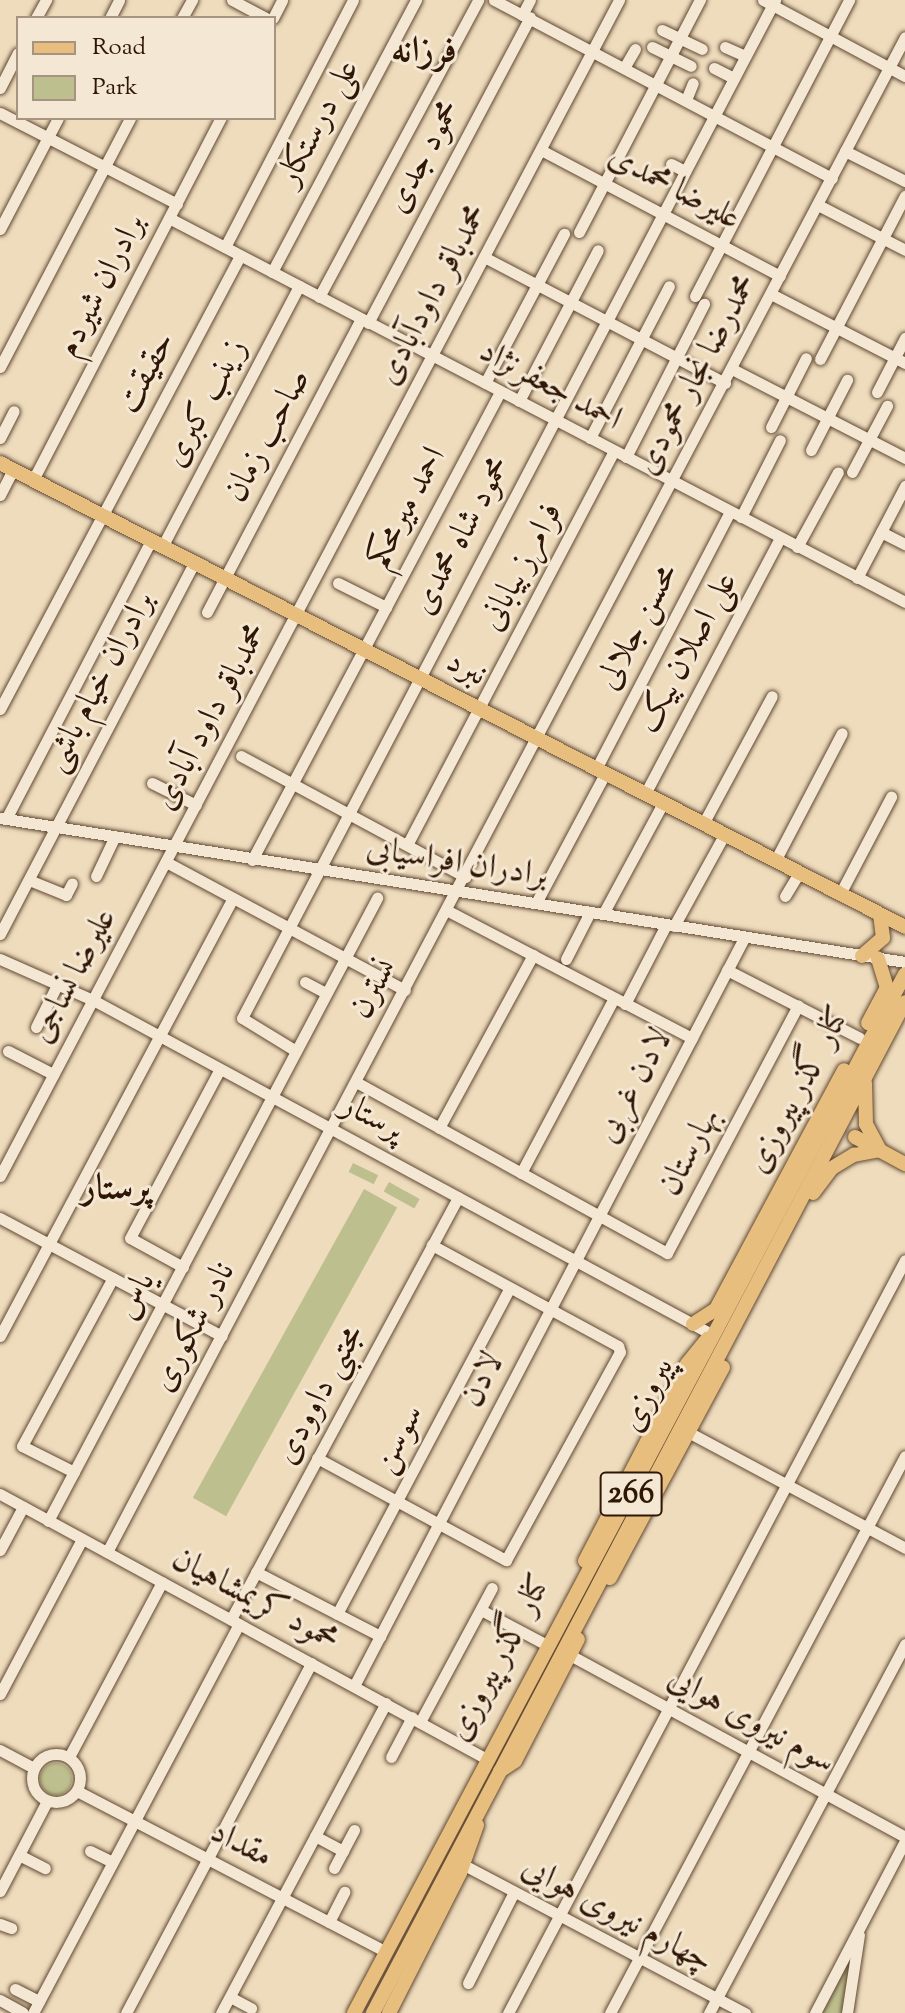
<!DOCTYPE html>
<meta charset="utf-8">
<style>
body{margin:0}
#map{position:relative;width:905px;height:2013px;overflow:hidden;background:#eedcbd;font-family:"Sorts Mill Goudy",Amiri,serif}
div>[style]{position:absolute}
.green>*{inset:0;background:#bebf8e;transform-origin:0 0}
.round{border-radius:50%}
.roads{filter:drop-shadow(0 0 2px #604832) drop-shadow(0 0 2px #604832)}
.minor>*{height:11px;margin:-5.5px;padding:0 5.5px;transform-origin:5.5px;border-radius:5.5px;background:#f4e8d4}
.minor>.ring{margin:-5.5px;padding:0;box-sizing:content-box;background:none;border:11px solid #f4e8d4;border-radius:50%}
.major>*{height:14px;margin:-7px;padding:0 7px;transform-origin:7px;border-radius:7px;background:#e7be7e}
span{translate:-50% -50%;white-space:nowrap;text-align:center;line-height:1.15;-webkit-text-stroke:6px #f4e8d4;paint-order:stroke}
.shield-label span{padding:2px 6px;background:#f4e8d4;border:2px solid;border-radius:6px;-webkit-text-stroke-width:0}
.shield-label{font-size:32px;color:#301604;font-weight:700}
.street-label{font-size:34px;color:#301604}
.neighbourhood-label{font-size:36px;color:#301604;font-weight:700}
.legend{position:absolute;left:16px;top:16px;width:260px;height:104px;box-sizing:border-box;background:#f4e8d4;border:2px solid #a69481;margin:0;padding:10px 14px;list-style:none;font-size:24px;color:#301604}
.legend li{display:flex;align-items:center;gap:16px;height:40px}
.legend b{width:40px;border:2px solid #a69481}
</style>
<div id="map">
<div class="green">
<div style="left:353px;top:1163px;width:28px;height:10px;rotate:26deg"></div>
<div style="left:389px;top:1182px;width:35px;height:11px;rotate:29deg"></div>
<div style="left:364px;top:1189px;width:38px;height:353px;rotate:29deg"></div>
<div class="round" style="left:40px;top:1763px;width:32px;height:32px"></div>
<div style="clip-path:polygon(855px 1944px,842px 2013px,819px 2013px)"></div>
</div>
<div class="roads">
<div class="minor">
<div style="left:232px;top:0;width:38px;rotate:28deg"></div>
<div style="left:494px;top:0;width:382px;rotate:27.8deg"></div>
<div style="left:763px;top:0;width:161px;rotate:28.2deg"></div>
<div style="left:522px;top:15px;width:17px;rotate:-62deg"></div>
<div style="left:36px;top:18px;width:21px;rotate:-61deg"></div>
<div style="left:110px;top:18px;width:20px;rotate:-63deg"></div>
<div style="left:182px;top:18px;width:21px;rotate:-61deg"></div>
<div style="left:273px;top:18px;width:20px;rotate:-63deg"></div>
<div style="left:662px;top:30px;width:44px;rotate:25.4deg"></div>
<div style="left:652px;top:47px;width:43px;rotate:26deg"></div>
<div style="left:725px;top:47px;width:22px;rotate:24deg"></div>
<div style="left:624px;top:68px;width:22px;rotate:-60deg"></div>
<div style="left:714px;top:68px;width:22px;rotate:27deg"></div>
<div style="left:0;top:88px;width:39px;rotate:-63deg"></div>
<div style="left:686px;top:100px;width:18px;rotate:-68deg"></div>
<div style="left:0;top:113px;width:199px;rotate:27.2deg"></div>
<div style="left:541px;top:150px;width:270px;rotate:27.8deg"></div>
<div style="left:845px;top:151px;width:67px;rotate:26.6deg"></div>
<div style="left:671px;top:164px;width:16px;rotate:27deg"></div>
<div style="left:818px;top:205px;width:98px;rotate:27.3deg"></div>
<div style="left:169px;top:218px;width:830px;rotate:27.55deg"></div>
<div style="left:0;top:229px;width:125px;rotate:-62.4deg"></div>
<div style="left:579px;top:232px;width:262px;rotate:-62.5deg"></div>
<div style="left:225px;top:247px;width:278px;rotate:-62.6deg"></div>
<div style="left:484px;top:257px;width:272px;rotate:27.6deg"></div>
<div style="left:272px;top:272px;width:308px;rotate:-62.1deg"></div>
<div style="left:771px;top:294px;width:151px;rotate:27.2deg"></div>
<div style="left:695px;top:296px;width:334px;rotate:-62.5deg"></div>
<div style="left:319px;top:297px;width:337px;rotate:-61.8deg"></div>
<div style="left:368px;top:323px;width:346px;rotate:-62.1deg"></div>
<div style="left:820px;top:359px;width:184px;rotate:-62.5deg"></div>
<div style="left:0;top:367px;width:281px;rotate:-62.4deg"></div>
<div style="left:732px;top:369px;width:195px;rotate:27.2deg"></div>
<div style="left:485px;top:383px;width:169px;rotate:-62.1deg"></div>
<div style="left:877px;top:392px;width:61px;rotate:-62.6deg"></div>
<div style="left:519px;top:401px;width:170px;rotate:-62.4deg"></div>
<div style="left:771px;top:427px;width:77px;rotate:-63.1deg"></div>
<div style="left:0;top:438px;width:30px;rotate:-63deg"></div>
<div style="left:590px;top:438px;width:171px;rotate:-62.5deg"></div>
<div style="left:811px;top:450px;width:79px;rotate:-62.8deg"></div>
<div style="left:626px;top:457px;width:172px;rotate:-63deg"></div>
<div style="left:852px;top:472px;width:75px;rotate:-62.1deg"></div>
<div style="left:33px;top:480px;width:408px;rotate:-62.6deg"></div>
<div style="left:0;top:495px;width:28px;rotate:-63deg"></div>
<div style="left:741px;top:517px;width:86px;rotate:-63.1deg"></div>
<div style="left:881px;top:532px;width:27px;rotate:27deg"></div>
<div style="left:162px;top:547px;width:295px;rotate:-62.3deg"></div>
<div style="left:797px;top:547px;width:85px;rotate:-61.3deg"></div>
<div style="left:857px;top:578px;width:104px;rotate:-62.4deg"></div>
<div style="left:338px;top:583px;width:54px;rotate:26.6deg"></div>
<div style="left:207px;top:612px;width:331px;rotate:-62.3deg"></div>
<div style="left:0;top:709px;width:513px;rotate:-62.09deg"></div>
<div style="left:241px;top:756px;width:255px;rotate:28.3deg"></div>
<div style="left:596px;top:769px;width:290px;rotate:-62.5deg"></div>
<div style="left:152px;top:783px;width:49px;rotate:26.6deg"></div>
<div style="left:645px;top:794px;width:289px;rotate:-62.2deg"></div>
<div style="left:0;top:818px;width:916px;rotate:9.04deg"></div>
<div style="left:6px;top:819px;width:314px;rotate:-62.5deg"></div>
<div style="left:703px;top:824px;width:145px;rotate:-61.7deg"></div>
<div style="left:407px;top:845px;width:445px;rotate:-62.3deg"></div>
<div style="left:252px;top:860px;width:530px;rotate:-62.08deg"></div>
<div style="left:775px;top:861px;width:144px;rotate:-62.4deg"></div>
<div style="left:166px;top:862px;width:271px;rotate:28.2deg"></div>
<div style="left:96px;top:876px;width:44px;rotate:-64.6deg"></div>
<div style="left:29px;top:880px;width:40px;rotate:22deg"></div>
<div style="left:66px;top:895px;width:13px;rotate:-63deg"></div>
<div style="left:840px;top:894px;width:110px;rotate:-62.3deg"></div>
<div style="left:785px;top:896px;width:27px;rotate:-59deg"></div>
<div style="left:536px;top:903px;width:146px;rotate:-61.9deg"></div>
<div style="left:448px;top:911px;width:275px;rotate:27.5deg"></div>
<div style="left:603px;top:914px;width:126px;rotate:-61.6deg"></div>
<div style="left:674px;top:926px;width:104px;rotate:-61.2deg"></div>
<div style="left:0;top:934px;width:419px;rotate:-62.4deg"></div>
<div style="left:0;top:959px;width:102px;rotate:23.8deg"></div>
<div style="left:93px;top:1000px;width:705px;rotate:28.38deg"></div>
<div style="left:566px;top:959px;width:53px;rotate:-62.9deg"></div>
<div style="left:727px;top:970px;width:149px;rotate:27.1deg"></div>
<div style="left:305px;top:982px;width:24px;rotate:28deg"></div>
<div style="left:625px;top:1004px;width:89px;rotate:-62.6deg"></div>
<div style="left:36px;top:1027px;width:45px;rotate:-63.4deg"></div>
<div style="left:8px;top:1051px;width:51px;rotate:27.1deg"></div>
<div style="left:296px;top:1051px;width:63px;rotate:-148.6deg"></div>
<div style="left:242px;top:1018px;width:1149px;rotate:-62.36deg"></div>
<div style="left:356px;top:1082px;width:355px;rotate:28.8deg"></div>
<div style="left:667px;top:1253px;width:280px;rotate:-62.1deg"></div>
<div style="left:439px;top:1128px;width:197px;rotate:-61.5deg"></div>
<div style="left:521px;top:1173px;width:198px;rotate:-62deg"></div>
<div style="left:0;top:1176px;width:1329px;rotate:-62.24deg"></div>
<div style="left:0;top:1218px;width:251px;rotate:28deg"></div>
<div style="left:183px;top:1267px;width:60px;rotate:-151.3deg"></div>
<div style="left:130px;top:1238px;width:191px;rotate:-62deg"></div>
<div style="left:0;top:1336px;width:496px;rotate:-62deg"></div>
<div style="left:688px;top:1432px;width:246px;rotate:28.1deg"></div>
<div style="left:317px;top:1458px;width:215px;rotate:28.4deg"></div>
<div style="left:506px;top:1560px;width:237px;rotate:-61.3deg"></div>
<div style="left:620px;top:1352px;width:6px;rotate:-108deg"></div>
<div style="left:618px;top:1346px;width:212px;rotate:-151.5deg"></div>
<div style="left:74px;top:1472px;width:58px;rotate:-153.4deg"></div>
<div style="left:22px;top:1446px;width:191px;rotate:-61.6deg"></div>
<div style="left:0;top:1494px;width:550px;rotate:28.57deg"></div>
<div style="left:48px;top:1521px;width:705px;rotate:-62.16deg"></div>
<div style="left:0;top:1550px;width:49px;rotate:-61.9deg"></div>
<div style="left:107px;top:1552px;width:1712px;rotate:-62.22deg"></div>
<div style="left:256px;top:1572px;width:140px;rotate:27.3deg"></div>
<div style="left:481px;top:1610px;width:70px;rotate:28deg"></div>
<div style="left:337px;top:1614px;width:368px;rotate:-62.1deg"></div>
<div style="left:231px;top:1619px;width:479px;rotate:-61.7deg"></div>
<div style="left:570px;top:1655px;width:381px;rotate:28.5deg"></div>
<div style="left:354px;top:1686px;width:844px;rotate:-62.46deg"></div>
<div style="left:0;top:1694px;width:175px;rotate:-62.1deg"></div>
<div style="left:420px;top:1722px;width:152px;rotate:-61.8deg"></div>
<div style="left:0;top:1750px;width:38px;rotate:28deg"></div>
<div class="ring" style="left:32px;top:1754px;width:37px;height:37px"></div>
<div style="left:69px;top:1757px;width:198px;rotate:-62deg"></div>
<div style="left:391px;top:1757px;width:45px;rotate:-62.3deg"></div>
<div style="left:77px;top:1791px;width:340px;rotate:27.5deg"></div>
<div style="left:315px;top:1836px;width:32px;rotate:28deg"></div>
<div style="left:90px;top:1851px;width:25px;rotate:26deg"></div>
<div style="left:19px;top:1855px;width:29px;rotate:27deg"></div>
<div style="left:464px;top:1865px;width:318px;rotate:27.8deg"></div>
<div style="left:334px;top:1868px;width:43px;rotate:-62.2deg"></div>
<div style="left:0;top:1891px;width:102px;rotate:-62.4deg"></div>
<div style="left:329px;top:1922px;width:34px;rotate:-63deg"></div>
<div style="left:0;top:1924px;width:12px;rotate:20deg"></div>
<div style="left:468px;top:1983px;width:102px;rotate:-63.2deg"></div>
<div style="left:15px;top:1989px;width:27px;rotate:27deg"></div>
<div style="left:230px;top:1997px;width:24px;rotate:28deg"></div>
<div style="left:0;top:2000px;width:26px;rotate:29deg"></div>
<div style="left:33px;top:2013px;width:440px;rotate:-62.1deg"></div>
<div style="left:126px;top:2013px;width:396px;rotate:-62.1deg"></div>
<div style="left:221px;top:2013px;width:351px;rotate:-62deg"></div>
<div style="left:508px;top:2013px;width:851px;rotate:-62.2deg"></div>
<div style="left:610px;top:2013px;width:630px;rotate:-62.09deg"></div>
<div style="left:709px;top:2013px;width:418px;rotate:-62deg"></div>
<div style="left:815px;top:2013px;width:194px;rotate:-62.4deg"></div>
<div style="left:847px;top:2013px;width:79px;rotate:-81.3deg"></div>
</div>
<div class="major">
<div style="left:0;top:463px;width:1017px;rotate:27.14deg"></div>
<div style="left:862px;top:956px;width:28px;rotate:-41deg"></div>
<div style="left:883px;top:938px;width:23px;rotate:-97deg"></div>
<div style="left:868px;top:1023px;width:40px;rotate:-62deg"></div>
<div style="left:887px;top:988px;width:31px;rotate:-107deg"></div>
<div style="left:865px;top:1083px;width:41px;rotate:88.6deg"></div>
<div style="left:866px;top:1124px;width:30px;rotate:62deg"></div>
<div style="left:855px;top:1137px;width:57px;rotate:28.4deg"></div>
<div style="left:813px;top:1193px;width:31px;rotate:-53deg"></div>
<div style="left:832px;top:1168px;width:26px;rotate:-31deg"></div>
<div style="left:854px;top:1155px;width:26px;rotate:-11deg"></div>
<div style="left:693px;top:1324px;width:27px;rotate:-33deg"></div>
<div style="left:716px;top:1309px;width:271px;rotate:-61.8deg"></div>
<div style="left:585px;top:1561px;width:222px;rotate:-62.6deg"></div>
<div style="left:687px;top:1364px;width:33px;rotate:-51deg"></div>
<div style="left:610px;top:1578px;width:239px;rotate:-61.8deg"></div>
<div style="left:500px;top:1771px;width:18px;rotate:-34deg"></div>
<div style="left:515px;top:1761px;width:137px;rotate:-62.7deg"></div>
<div style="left:354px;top:2013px;width:1176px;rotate:-62.06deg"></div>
<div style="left:373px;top:2013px;width:1142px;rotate:-62.25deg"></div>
<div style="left:389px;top:2013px;width:157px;rotate:-63.1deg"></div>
<div style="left:460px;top:1873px;width:51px;rotate:-70.5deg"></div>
</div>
</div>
<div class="shield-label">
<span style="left:631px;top:1494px">266</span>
</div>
<div class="street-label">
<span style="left:319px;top:123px;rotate:-62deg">علی درستکار</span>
<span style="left:424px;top:157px;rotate:-62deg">محمود جدی</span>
<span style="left:674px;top:188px;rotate:28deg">علیرضا محمدی</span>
<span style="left:102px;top:286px;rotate:-63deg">برادران شیردم</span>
<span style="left:433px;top:295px;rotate:-62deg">محمدباقر داودآبادی</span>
<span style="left:147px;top:373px;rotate:-62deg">حقیقت</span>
<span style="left:697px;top:375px;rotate:-62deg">محمدرضا نجار محمودی</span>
<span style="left:550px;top:386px;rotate:28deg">احمد جعفرنژاد</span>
<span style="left:206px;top:403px;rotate:-62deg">زینب کبری</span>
<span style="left:268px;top:436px;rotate:-62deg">صاحب زمان</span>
<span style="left:407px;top:508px;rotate:-62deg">احمد میرمحکم</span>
<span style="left:462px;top:536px;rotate:-62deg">محمود شاه محمدی</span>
<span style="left:522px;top:567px;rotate:-62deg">فرامرز بیابانی</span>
<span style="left:638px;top:627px;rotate:-62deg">محسن جلالی</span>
<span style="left:688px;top:653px;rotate:-62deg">علی اصلان بیک</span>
<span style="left:466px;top:669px;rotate:27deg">نبرد</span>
<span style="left:100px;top:682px;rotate:-62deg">برادران خیام باشی</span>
<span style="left:211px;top:717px;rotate:-62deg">محمدباقر داود آبادی</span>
<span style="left:457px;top:863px;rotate:9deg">برادران افراسیابی</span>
<span style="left:74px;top:976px;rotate:-62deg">علیرضا نساجی</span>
<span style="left:374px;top:989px;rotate:-62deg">نسترن</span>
<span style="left:635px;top:1086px;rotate:-62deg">لادن غربی</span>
<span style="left:799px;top:1090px;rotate:-62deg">کنار گذر پیروزی</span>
<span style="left:372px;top:1118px;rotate:28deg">پرستار</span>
<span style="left:690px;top:1152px;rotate:-62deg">بهارستان</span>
<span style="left:136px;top:1296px;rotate:-62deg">یاس</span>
<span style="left:194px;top:1327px;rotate:-62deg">نادر شکوری</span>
<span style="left:483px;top:1380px;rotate:-63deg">لادن</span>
<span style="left:320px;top:1395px;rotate:-62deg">مجتبی داوودی</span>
<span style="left:648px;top:1395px;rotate:-63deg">پیروزی</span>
<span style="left:399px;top:1439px;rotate:-62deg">سوسن</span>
<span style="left:255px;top:1600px;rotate:28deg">محمود کریمشاهیان</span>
<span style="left:500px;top:1658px;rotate:-62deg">کنار گذر پیروزی</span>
<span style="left:751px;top:1721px;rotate:29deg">سوم نیروی هوایی</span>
<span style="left:241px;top:1845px;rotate:27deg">مقداد</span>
<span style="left:617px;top:1915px;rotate:28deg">چهارم نیروی هوایی</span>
</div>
<div class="neighbourhood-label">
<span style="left:424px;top:53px">فرزانه</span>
<span style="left:116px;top:1190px">پرستار</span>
</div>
<ul class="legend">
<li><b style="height:10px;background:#e7be7e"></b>Road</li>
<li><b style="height:22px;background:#bebf8e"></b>Park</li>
</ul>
</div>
